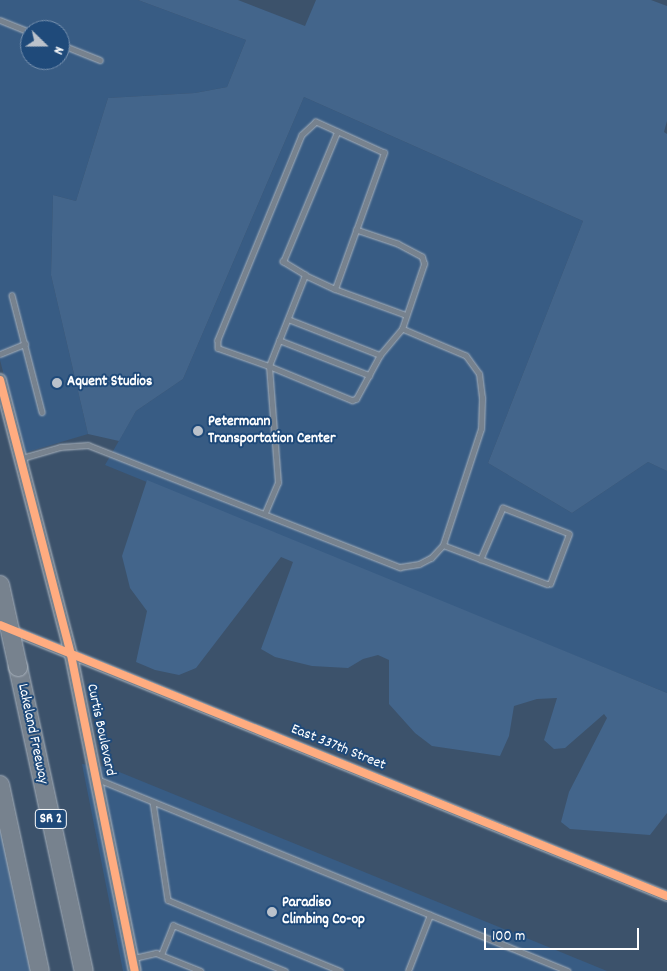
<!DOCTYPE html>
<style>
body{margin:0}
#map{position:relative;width:667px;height:971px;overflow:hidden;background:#3c526b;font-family:Dekko,sans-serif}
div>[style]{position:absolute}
.built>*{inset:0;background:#385c84}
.green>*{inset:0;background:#43658b}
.roads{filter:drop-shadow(0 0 1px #a7b1bc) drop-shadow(0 0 1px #a7b1bc)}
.lane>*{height:4.5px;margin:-2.25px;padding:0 2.25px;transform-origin:2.25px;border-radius:2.25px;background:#77828e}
.street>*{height:9px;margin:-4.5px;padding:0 4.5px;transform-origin:4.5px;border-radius:4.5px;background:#77828e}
.secondary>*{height:12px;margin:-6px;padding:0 6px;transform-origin:6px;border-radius:6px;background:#77828e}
.highway>*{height:18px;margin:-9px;padding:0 9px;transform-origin:9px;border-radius:9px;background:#77828e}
.bridges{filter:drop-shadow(0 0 1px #a7b1bc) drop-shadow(0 0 1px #a7b1bc)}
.highway-bridge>*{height:18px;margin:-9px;padding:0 9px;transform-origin:9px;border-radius:9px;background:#77828e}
.cycleway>*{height:8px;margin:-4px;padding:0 4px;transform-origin:4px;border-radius:4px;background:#ffac80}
.dots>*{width:14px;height:14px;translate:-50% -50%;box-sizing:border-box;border:2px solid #1f4a7a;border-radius:50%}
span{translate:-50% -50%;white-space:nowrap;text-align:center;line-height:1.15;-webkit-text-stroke:4px #1f4a7a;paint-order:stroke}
.shield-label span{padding:1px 4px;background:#1f4a7a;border:1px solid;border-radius:4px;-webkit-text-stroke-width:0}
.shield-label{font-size:14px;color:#fff;font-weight:700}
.poi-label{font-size:15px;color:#fff;font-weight:700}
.left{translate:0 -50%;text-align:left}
.street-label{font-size:15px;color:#fff}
.north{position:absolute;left:20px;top:20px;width:50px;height:50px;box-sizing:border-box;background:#1f4a7a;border:1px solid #7992af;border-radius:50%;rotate:112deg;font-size:14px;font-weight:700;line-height:20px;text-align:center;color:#fff}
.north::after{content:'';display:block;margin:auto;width:18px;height:22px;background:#bbc2cb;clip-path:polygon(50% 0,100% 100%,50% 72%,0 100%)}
.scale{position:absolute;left:484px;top:928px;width:155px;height:22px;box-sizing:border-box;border:2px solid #fff;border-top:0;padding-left:6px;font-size:15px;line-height:18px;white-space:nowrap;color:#fff;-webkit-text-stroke:4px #1f4a7a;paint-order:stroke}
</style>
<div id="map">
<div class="built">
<div style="clip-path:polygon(evenodd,0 0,138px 0,246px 40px,227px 87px,195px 93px,108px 98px,76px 201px,53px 195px,51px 275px,88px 434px,24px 453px,0 360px,0 0,30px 30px,60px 30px,60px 60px,30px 60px,30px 30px)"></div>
<div style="clip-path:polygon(304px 97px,583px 221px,488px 463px,572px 513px,648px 462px,667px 471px,667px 693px,105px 465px,136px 411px,183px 379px)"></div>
<div style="clip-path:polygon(82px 764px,107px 767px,607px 971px,123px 971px)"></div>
</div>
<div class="green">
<div style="clip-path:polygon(138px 0,238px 0,305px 26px,316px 0,651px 0,667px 6px,667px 121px,664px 132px,667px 134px,667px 471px,648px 462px,572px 513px,488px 463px,583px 221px,304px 97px,183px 379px,136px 411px,119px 441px,88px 434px,51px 275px,53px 195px,76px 201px,108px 98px,195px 93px,227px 87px,246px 40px)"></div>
<div style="clip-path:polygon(147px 480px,667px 693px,667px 813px,650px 835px,570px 829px,561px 822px,569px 792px,607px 718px,604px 714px,565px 748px,554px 749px,544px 740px,557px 698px,537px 699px,514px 706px,509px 736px,500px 756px,432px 746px,415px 733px,389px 704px,389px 660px,378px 655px,363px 659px,348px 668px,312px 666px,275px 657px,261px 649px,293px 562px,281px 557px,196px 668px,179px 675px,155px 670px,136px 662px,147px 611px,130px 588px,122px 556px)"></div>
<div style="clip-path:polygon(0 814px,34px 971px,0 971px)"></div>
</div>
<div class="roads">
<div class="lane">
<div style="left:0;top:20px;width:32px;rotate:22deg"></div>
<div style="left:60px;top:44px;width:43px;rotate:21.8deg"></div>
<div style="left:305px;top:275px;width:26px;rotate:-149deg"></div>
<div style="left:283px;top:262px;width:141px;rotate:-67.4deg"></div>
<div style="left:335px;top:289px;width:76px;rotate:20.1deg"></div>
<div style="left:12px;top:295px;width:121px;rotate:75.6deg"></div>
<div style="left:288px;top:319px;width:99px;rotate:21.4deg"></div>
<div style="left:380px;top:355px;width:34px;rotate:-50deg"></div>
<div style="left:402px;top:329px;width:69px;rotate:-71.3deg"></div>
<div style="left:424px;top:264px;width:7px;rotate:-106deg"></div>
<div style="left:422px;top:257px;width:27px;rotate:-152deg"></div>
<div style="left:398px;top:244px;width:44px;rotate:-161.6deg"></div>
<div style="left:279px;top:340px;width:97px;rotate:21.3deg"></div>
<div style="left:0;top:354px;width:27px;rotate:-22deg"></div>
<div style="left:22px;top:458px;width:40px;rotate:-16deg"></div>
<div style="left:60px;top:447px;width:28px;rotate:-4deg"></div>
<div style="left:88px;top:445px;width:335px;rotate:21.4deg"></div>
<div style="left:400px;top:567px;width:19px;rotate:-9deg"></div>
<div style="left:419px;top:564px;width:13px;rotate:-27deg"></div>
<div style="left:431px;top:558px;width:18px;rotate:-47deg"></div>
<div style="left:443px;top:545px;width:122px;rotate:-71.9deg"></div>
<div style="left:481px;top:429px;width:31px;rotate:-88deg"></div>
<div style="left:482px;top:398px;width:24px;rotate:-97deg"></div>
<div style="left:479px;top:374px;width:22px;rotate:-126deg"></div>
<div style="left:466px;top:356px;width:69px;rotate:-157.1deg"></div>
<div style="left:265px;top:513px;width:33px;rotate:-67deg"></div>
<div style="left:278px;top:483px;width:117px;rotate:-94.4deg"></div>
<div style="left:269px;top:366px;width:98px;rotate:-68.4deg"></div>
<div style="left:305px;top:275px;width:33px;rotate:25deg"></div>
<div style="left:335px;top:289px;width:145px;rotate:-70.2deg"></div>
<div style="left:384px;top:153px;width:75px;rotate:-155.5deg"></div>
<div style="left:316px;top:122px;width:19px;rotate:137deg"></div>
<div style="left:302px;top:135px;width:222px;rotate:112.3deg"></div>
<div style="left:218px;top:340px;width:8px;rotate:90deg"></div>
<div style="left:218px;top:348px;width:54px;rotate:19.4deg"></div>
<div style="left:269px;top:366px;width:90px;rotate:22.3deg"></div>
<div style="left:352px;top:400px;width:4px;rotate:-14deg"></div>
<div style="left:356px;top:399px;width:50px;rotate:-61.4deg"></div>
<div style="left:443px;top:545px;width:111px;rotate:20.6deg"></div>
<div style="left:547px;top:584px;width:3px"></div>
<div style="left:550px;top:584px;width:53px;rotate:-69.2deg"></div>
<div style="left:569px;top:534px;width:71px;rotate:-158.5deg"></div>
<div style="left:503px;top:508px;width:56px;rotate:113.3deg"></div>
<div style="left:100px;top:780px;width:505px;rotate:22.2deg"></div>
<div style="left:153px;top:802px;width:99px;rotate:81.3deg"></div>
<div style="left:168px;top:900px;width:186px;rotate:22.4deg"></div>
<div style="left:161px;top:955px;width:32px;rotate:-68deg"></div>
<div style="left:173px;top:925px;width:121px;rotate:22.3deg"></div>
<div style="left:134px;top:958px;width:23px;rotate:-13deg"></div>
<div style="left:156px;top:953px;width:48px;rotate:21.8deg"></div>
<div style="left:408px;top:971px;width:60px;rotate:-68.6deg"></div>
</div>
<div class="street">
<div style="left:9px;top:629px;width:710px;rotate:22.09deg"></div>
</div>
<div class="secondary">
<div style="left:0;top:380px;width:284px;rotate:75.5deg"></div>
<div style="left:71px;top:655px;width:322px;rotate:78.6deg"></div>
</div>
<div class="highway">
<div style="left:18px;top:667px;width:311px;rotate:77.8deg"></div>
<div style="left:0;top:785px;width:190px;rotate:77.9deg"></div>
</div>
</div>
<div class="bridges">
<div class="highway-bridge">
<div style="left:0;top:585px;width:84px;rotate:77.6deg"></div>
</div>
</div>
<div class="cycleway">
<div style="left:0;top:380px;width:284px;rotate:75.5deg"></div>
<div style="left:71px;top:655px;width:322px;rotate:78.6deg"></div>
<div style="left:0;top:625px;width:720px;rotate:22.11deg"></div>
</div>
<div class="dots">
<div style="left:57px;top:383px;background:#bbc2cb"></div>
<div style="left:198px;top:431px;background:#bbc2cb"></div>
<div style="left:272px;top:912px;background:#bbc2cb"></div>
</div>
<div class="shield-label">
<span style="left:51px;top:819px">SR 2</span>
</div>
<div class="poi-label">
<span class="left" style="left:67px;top:383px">Aquent Studios</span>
<span class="left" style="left:208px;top:431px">Petermann<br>Transportation Center</span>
<span class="left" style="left:282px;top:912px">Paradiso<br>Climbing Co-op</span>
</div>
<div class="street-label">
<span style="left:100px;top:730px;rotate:78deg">Curtis Boulevard</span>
<span style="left:32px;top:734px;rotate:78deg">Lakeland Freeway</span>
<span style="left:338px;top:748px;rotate:22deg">East 337th Street</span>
</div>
<div class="north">N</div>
<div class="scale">100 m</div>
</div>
